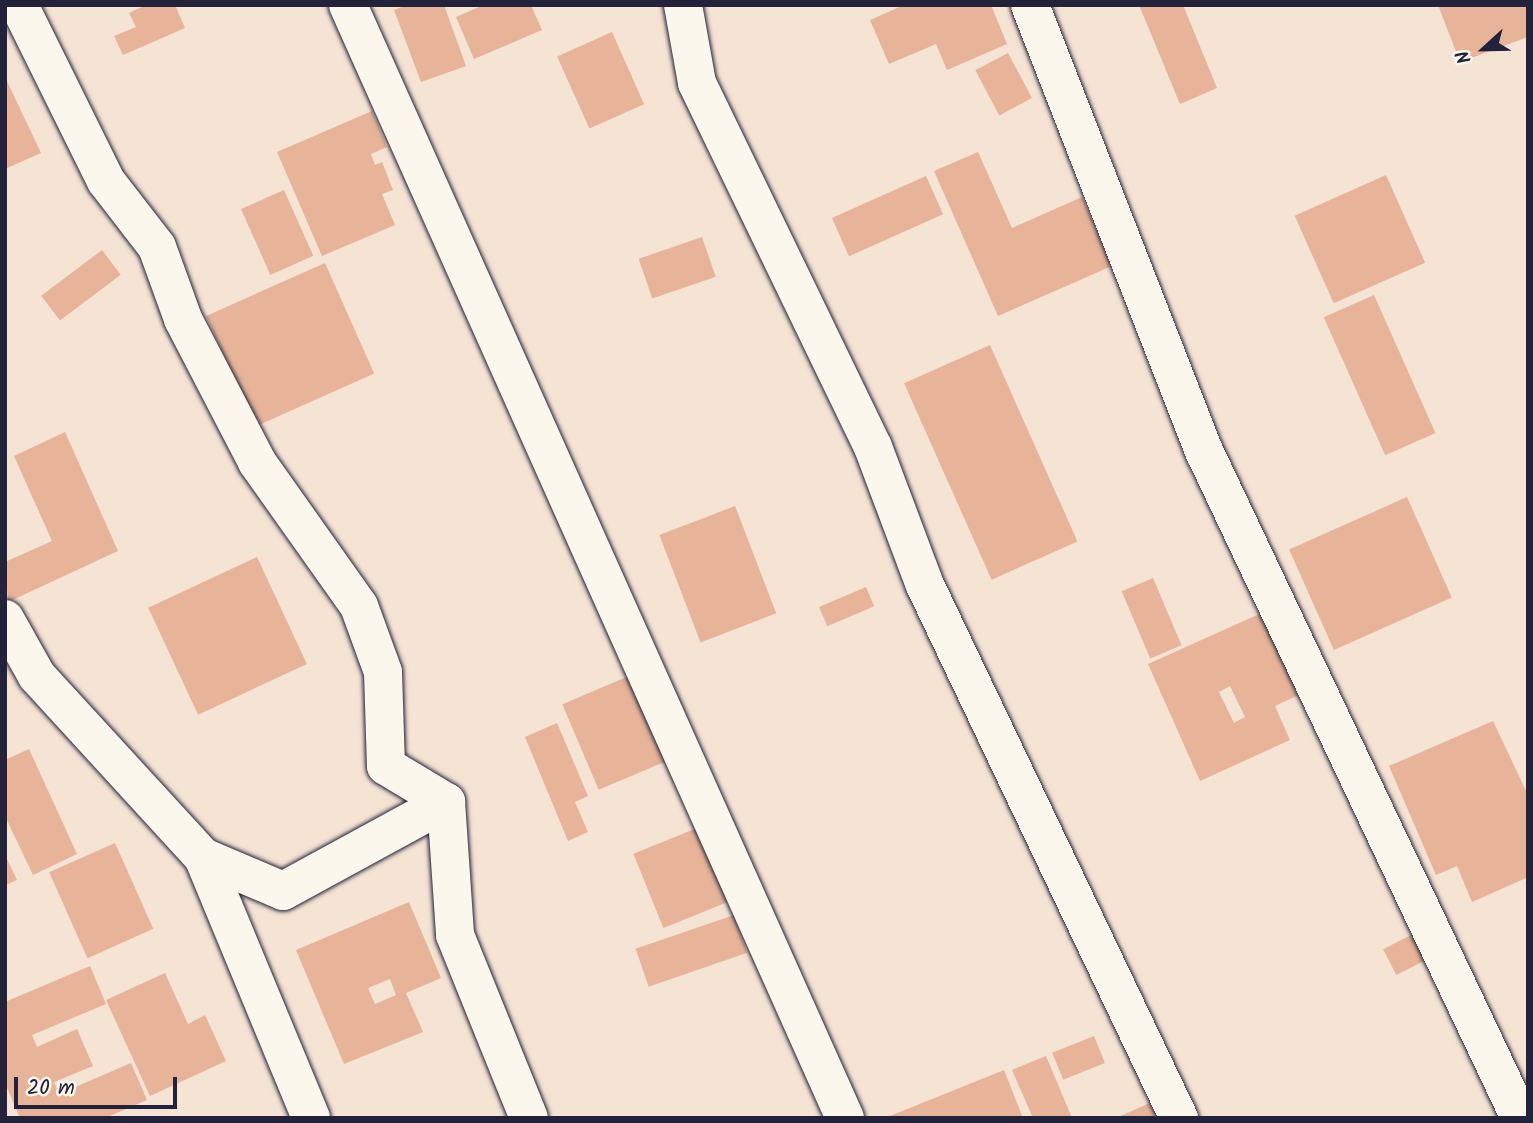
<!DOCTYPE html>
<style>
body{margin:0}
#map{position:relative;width:1533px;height:1123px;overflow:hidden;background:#f5e3d3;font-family:Kalam,sans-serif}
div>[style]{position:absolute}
.building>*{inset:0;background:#e7b399;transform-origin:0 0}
.roads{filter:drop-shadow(0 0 2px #22223b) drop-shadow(0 0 2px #22223b)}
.minor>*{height:38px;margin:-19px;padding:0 19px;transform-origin:19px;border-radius:19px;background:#fbf7ec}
span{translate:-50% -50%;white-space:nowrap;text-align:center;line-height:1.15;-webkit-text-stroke:5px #fbf7ec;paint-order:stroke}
.frame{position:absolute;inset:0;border:7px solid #22223b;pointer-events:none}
.north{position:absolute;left:1449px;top:14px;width:70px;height:70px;-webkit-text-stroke:5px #fbf7ec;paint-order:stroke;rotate:248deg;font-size:19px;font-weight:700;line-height:28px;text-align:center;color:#22223b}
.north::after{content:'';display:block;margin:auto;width:24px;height:32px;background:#22223b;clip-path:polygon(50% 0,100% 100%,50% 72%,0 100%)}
.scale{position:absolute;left:14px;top:1077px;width:163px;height:32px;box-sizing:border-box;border:4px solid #22223b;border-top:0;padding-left:9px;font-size:21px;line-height:24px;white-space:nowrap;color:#22223b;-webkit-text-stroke:5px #fbf7ec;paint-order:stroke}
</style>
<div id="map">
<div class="building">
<div style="clip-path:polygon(146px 5px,175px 5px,185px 28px,123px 55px,114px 36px,136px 27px,129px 13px)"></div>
<div style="clip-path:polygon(407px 5px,444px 5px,466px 66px,421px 82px,394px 10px)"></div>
<div style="clip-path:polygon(484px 5px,531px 5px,542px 30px,474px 59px,456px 17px)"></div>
<div style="clip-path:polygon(904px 5px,991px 5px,1007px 44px,947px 70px,936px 44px,889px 64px,870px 20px)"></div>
<div style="clip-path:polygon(1139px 5px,1183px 5px,1217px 88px,1180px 104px)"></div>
<div style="clip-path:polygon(1438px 5px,1528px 5px,1528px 37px,1460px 62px)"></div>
<div style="left:612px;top:32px;width:79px;height:60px;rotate:66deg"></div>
<div style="left:1008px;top:53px;width:51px;height:37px;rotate:62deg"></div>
<div style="clip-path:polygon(5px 77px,41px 153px,5px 169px)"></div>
<div style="clip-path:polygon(372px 111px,387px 147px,371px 154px,375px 165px,382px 162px,393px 190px,382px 194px,395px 225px,322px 256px,277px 152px)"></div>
<div style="clip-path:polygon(978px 152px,1012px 228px,1082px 197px,1112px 266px,998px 316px,934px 171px)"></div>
<div style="left:1386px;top:175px;width:96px;height:100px;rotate:66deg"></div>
<div style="left:926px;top:176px;width:42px;height:103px;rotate:66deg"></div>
<div style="left:284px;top:190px;width:72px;height:47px;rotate:66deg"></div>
<div style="left:702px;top:237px;width:42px;height:67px;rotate:71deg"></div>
<div style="left:102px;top:250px;width:31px;height:76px;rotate:53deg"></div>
<div style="left:325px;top:263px;width:121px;height:130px;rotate:66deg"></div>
<div style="left:1374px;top:295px;width:151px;height:55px;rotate:66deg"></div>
<div style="left:990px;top:345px;width:215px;height:94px;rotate:66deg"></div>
<div style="clip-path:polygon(65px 432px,118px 551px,8px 602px,5px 562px,52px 541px,14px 456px)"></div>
<div style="left:1407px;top:497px;width:110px;height:129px;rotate:66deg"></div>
<div style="left:735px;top:506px;width:115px;height:81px;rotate:69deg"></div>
<div style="left:257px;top:557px;width:118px;height:120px;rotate:65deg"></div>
<div style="left:1153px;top:578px;width:73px;height:34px;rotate:67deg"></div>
<div style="left:866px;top:587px;width:21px;height:51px;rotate:67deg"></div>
<div style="clip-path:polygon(evenodd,1266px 611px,1303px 693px,1275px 706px,1290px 740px,1200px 781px,1148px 664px,1266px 611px,1230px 686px,1245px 717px,1234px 723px,1219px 692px,1230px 686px)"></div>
<div style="left:636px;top:673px;width:93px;height:80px;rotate:67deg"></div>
<div style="clip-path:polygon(1493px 721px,1528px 795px,1528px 883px,1526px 878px,1472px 902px,1457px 866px,1436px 875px,1389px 766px)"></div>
<div style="clip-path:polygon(557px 723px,588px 796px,575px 802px,588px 832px,568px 841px,525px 737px)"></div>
<div style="clip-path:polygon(29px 749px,77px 854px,33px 875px,5px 816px,5px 760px)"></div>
<div style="left:702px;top:826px;width:80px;height:74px;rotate:68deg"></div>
<div style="left:115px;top:843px;width:94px;height:72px;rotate:66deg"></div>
<div style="clip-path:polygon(5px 855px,17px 880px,5px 885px)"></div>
<div style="clip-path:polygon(evenodd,409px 902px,441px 978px,406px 993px,423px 1032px,344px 1064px,296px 950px,409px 902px,390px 979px,396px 995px,375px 1004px,368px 988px,390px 979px)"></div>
<div style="left:734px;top:915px;width:40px;height:104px;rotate:71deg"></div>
<div style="left:1417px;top:932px;width:29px;height:38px;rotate:63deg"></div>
<div style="clip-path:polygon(90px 966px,106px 1004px,32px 1035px,37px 1047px,77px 1029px,93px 1066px,54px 1082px,59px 1094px,131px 1063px,147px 1100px,105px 1118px,20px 1118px,5px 1083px,5px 1002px)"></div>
<div style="clip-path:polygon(165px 973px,188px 1024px,205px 1015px,226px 1061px,150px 1096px,106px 1000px)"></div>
<div style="left:1094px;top:1036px;width:29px;height:45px;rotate:68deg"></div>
<div style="clip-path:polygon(1046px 1056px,1072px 1118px,1033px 1118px,1012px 1070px)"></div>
<div style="clip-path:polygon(1004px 1070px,1023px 1118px,885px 1118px)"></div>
<div style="clip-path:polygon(1150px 1103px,1157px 1118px,1116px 1118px)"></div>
</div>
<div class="roads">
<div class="minor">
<div style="left:19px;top:5px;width:196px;rotate:63.7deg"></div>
<div style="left:106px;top:181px;width:83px;rotate:52.3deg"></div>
<div style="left:157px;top:247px;width:77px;rotate:70.1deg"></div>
<div style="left:183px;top:319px;width:161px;rotate:62.6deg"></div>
<div style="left:257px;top:462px;width:176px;rotate:54.7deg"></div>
<div style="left:359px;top:606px;width:70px;rotate:70deg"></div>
<div style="left:383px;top:672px;width:94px;rotate:88.2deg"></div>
<div style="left:386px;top:766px;width:70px;rotate:31deg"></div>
<div style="left:446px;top:802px;width:133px;rotate:86.1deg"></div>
<div style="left:455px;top:935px;width:197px;rotate:68deg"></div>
<div style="left:348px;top:5px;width:1219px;rotate:65.94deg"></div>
<div style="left:683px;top:5px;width:79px;rotate:79.8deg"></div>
<div style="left:697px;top:83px;width:404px;rotate:64.2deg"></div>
<div style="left:873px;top:447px;width:145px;rotate:69.4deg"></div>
<div style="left:924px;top:583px;width:593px;rotate:64.52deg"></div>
<div style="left:1030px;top:5px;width:481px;rotate:68.7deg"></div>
<div style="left:1205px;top:453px;width:736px;rotate:64.65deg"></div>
<div style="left:5px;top:619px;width:65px;rotate:60.7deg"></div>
<div style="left:37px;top:676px;width:246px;rotate:47.5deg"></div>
<div style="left:203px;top:857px;width:87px;rotate:23deg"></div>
<div style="left:283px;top:891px;width:186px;rotate:-28.6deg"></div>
<div style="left:203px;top:857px;width:282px;rotate:67.5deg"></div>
</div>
</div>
<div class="frame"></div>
<div class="north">N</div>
<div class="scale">20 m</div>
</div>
